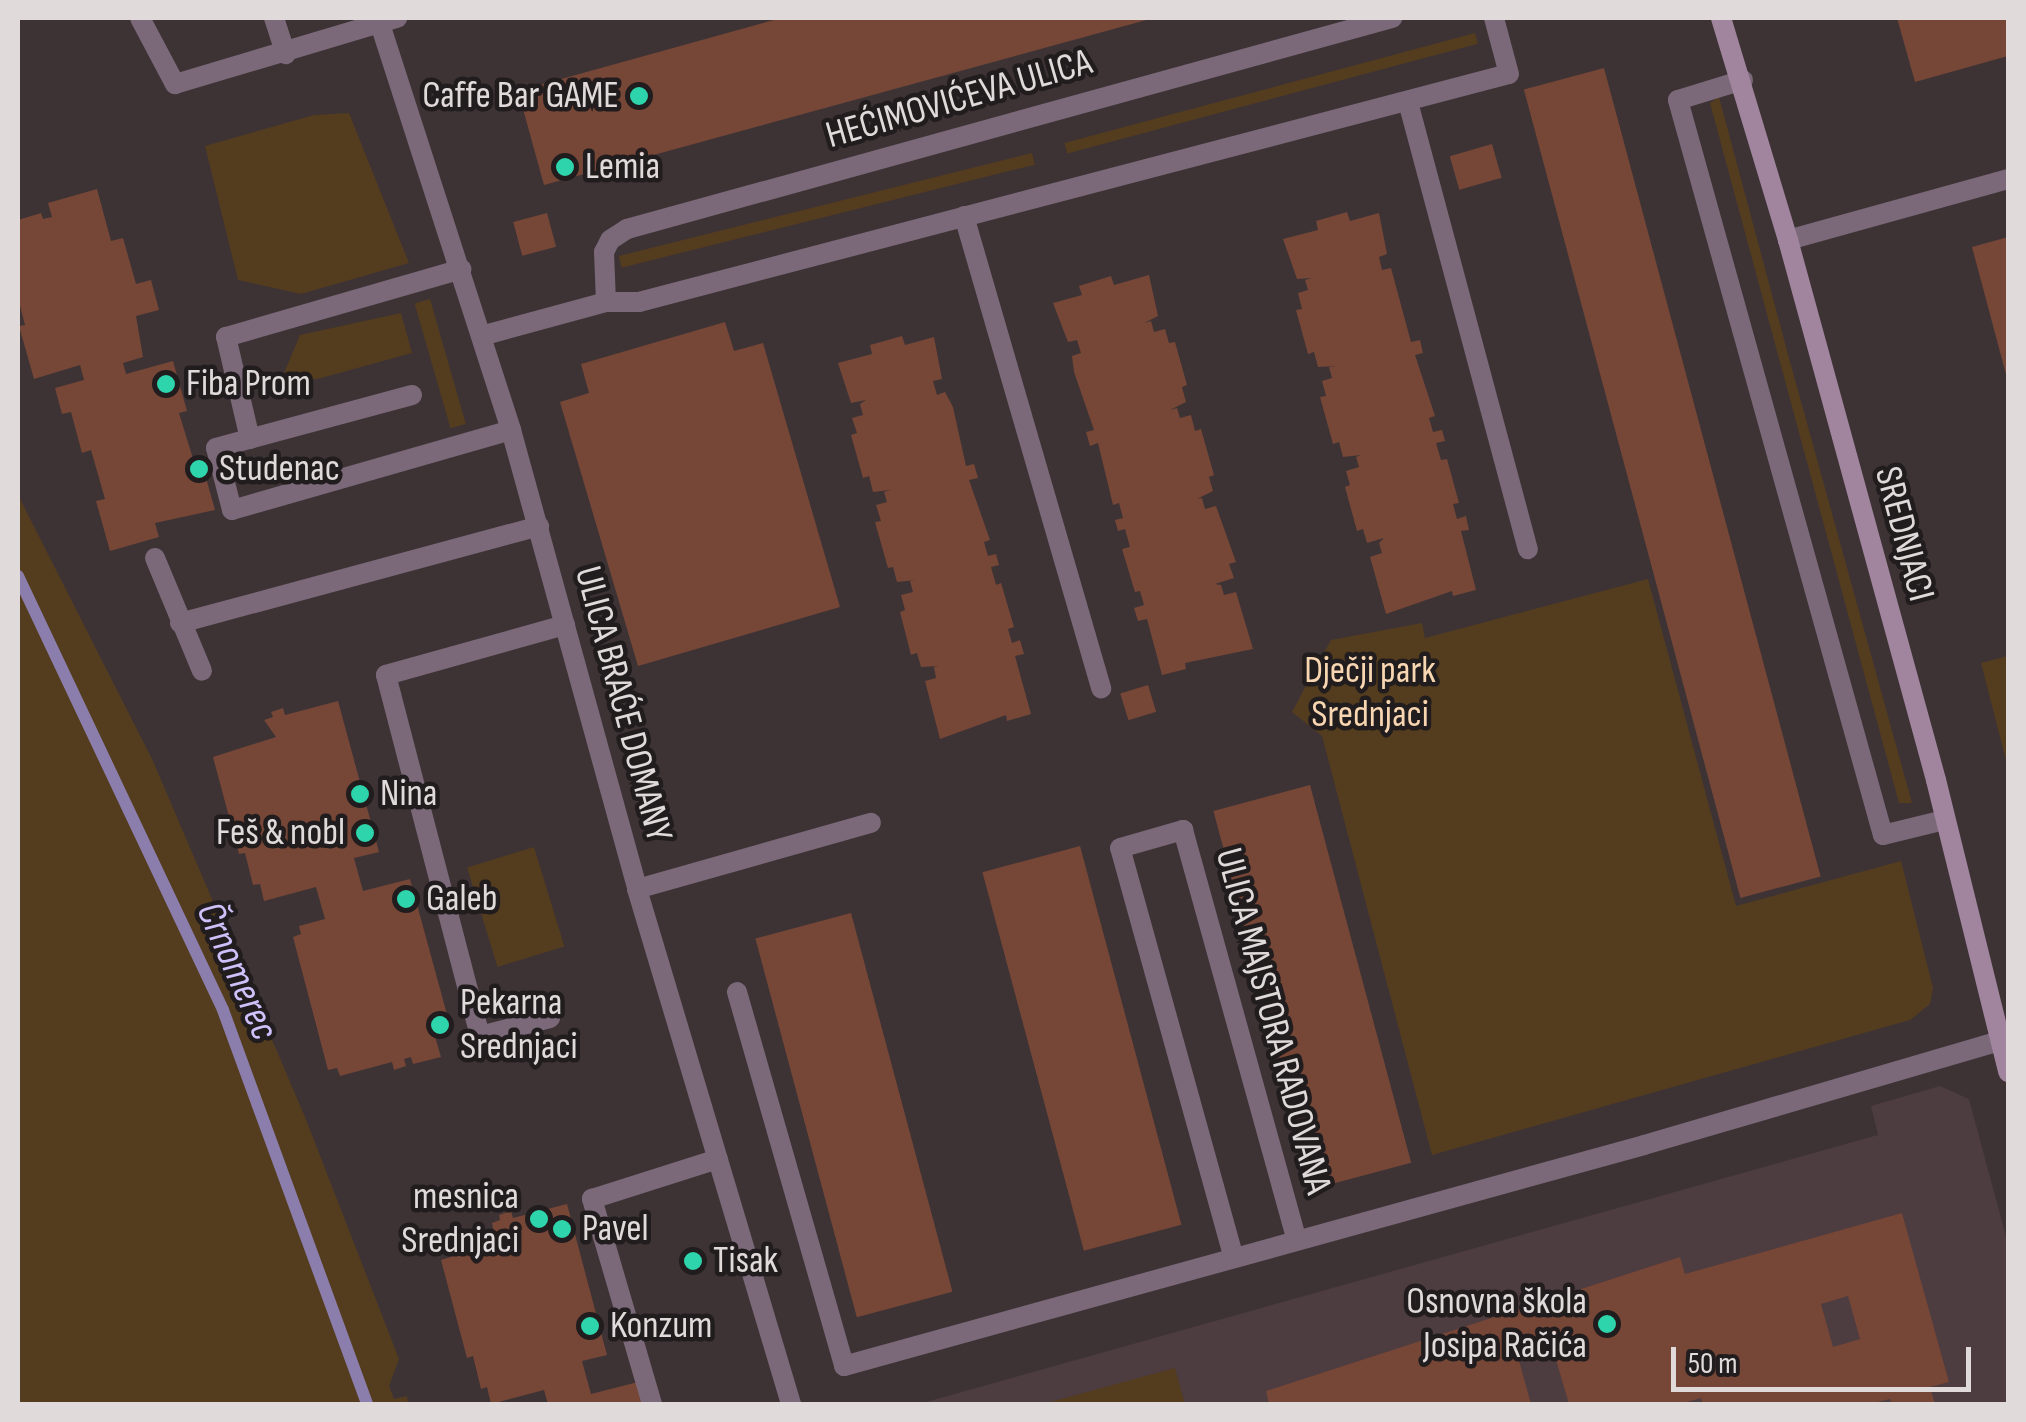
<!DOCTYPE html>
<meta charset="utf-8">
<style>
body{margin:0}
#map{position:relative;width:2026px;height:1422px;overflow:hidden;background:#3d3335;font-family:"Sofia Sans Condensed",sans-serif}
div>[style]{position:absolute}
.built>*{inset:0;background:#4d3c40}
.green>*{inset:0;background:#543c1f;transform-origin:0 0}
.stream>*{height:12px;margin:-6px;padding:0 6px;transform-origin:6px;border-radius:6px;background:#8b7ead}
.building>*{inset:0;background:#764637;transform-origin:0 0}
.lane>*{height:20px;margin:-10px;padding:0 10px;transform-origin:10px;border-radius:10px;background:#7b6979}
.street>*{height:20px;margin:-10px;padding:0 10px;transform-origin:10px;border-radius:10px;background:#7b6979}
.secondary>*{height:20px;margin:-10px;padding:0 10px;transform-origin:10px;border-radius:10px;background:#a1859e}
.dots>*{width:28px;height:28px;translate:-50% -50%;box-sizing:border-box;border:5px solid #211c1d;border-radius:50%}
span{translate:-50% -50%;white-space:nowrap;text-align:center;line-height:1.15;-webkit-text-stroke:9px #211c1d;paint-order:stroke}
.poi-label{font-size:38px;color:#e1dadb}
.right{translate:-100% -50%;text-align:right}
.left{translate:0 -50%;text-align:left}
.street-label{font-size:38px;color:#e1dadb}
.park-label{font-size:38px;color:#f7d6b1}
.water-label{font-size:40px;color:#cfc0fa;font-style:italic}
.frame{position:absolute;inset:0;border:20px solid #e1dadb;pointer-events:none}
.scale{position:absolute;left:1671px;top:1347px;width:300px;height:45px;box-sizing:border-box;border:5px solid #e1dadb;border-top:0;padding-left:12px;font-size:30px;line-height:35px;white-space:nowrap;color:#e1dadb;-webkit-text-stroke:8px #211c1d;paint-order:stroke}
</style>
<div id="map">
<div class="built">
<div style="clip-path:polygon(1940px 1086px,1969px 1099px,2008px 1244px,2008px 1404px,919px 1404px,1878px 1135px,1871px 1106px)"></div>
</div>
<div class="green">
<div style="left:1475px;top:33px;width:11px;height:425px;rotate:75deg"></div>
<div style="clip-path:polygon(1719px 97px,1789px 358px,1912px 803px,1899px 803px,1710px 103px)"></div>
<div style="clip-path:polygon(349px 113px,409px 263px,301px 294px,238px 280px,205px 146px,314px 115px)"></div>
<div style="left:1032px;top:153px;width:12px;height:426px;rotate:76deg"></div>
<div style="left:430px;top:299px;width:130px;height:16px;rotate:74deg"></div>
<div style="clip-path:polygon(401px 313px,412px 353px,321px 378px,279px 385px,300px 335px)"></div>
<div style="clip-path:polygon(18px 495px,153px 761px,305px 1117px,399px 1359px,389px 1386px,394px 1399px,407px 1396px,408px 1404px,18px 1404px)"></div>
<div style="clip-path:polygon(1648px 579px,1736px 906px,1901px 861px,1933px 988px,1930px 1004px,1910px 1020px,1432px 1155px,1322px 736px,1292px 712px,1309px 680px,1306px 668px,1317px 665px,1331px 640px,1422px 623px,1425px 638px)"></div>
<div style="clip-path:polygon(2008px 656px,2008px 768px,1981px 663px)"></div>
<div style="left:534px;top:847px;width:104px;height:70px;rotate:73deg"></div>
<div style="clip-path:polygon(1175px 1368px,1185px 1404px,1043px 1404px)"></div>
</div>
<div class="stream">
<div style="left:18px;top:576px;width:480px;rotate:64.7deg"></div>
<div style="left:223px;top:1010px;width:419px;rotate:69.9deg"></div>
</div>
<div class="building">
<div style="clip-path:polygon(781px 18px,1150px 18px,1150px 19px,544px 185px,518px 91px)"></div>
<div style="clip-path:polygon(1897px 18px,2008px 18px,2008px 56px,1915px 82px)"></div>
<div style="left:1604px;top:68px;width:837px;height:83px;rotate:75deg"></div>
<div style="left:1492px;top:144px;width:35px;height:44px;rotate:74deg"></div>
<div style="clip-path:polygon(97px 189px,111px 241px,123px 238px,136px 284px,151px 280px,159px 310px,136px 316px,143px 357px,123px 363px,126px 374px,173px 361px,187px 411px,179px 413px,194px 462px,201px 460px,215px 510px,155px 523px,159px 537px,110px 551px,96px 501px,105px 499px,91px 450px,82px 453px,71px 412px,62px 414px,55px 388px,84px 380px,80px 365px,34px 379px,19px 326px,25px 325px,18px 298px,18px 220px,41px 213px,43px 219px,52px 217px,48px 203px)"></div>
<div style="clip-path:polygon(1347px 212px,1350px 221px,1379px 213px,1387px 254px,1379px 257px,1382px 270px,1391px 268px,1411px 342px,1420px 340px,1423px 353px,1415px 355px,1435px 416px,1429px 418px,1433px 432px,1442px 430px,1445px 441px,1436px 443px,1441px 460px,1447px 459px,1459px 503px,1453px 504px,1457px 519px,1466px 516px,1469px 530px,1461px 531px,1476px 590px,1453px 596px,1452px 591px,1386px 614px,1370px 557px,1382px 553px,1379px 543px,1384px 538px,1367px 543px,1363px 529px,1357px 531px,1345px 487px,1350px 485px,1346px 471px,1359px 467px,1356px 457px,1361px 455px,1343px 457px,1339px 442px,1333px 444px,1320px 397px,1326px 396px,1322px 381px,1332px 378px,1329px 367px,1337px 366px,1318px 367px,1314px 352px,1308px 354px,1296px 310px,1302px 309px,1298px 293px,1308px 290px,1305px 280px,1312px 278px,1297px 279px,1283px 239px,1318px 230px,1316px 221px)"></div>
<div style="left:547px;top:213px;width:35px;height:35px;rotate:75deg"></div>
<div style="clip-path:polygon(2008px 237px,2008px 378px,2007px 378px,1972px 247px)"></div>
<div style="clip-path:polygon(1149px 275px,1158px 316px,1144px 323px,1151px 321px,1154px 332px,1165px 329px,1169px 343px,1175px 342px,1187px 385px,1182px 387px,1186px 402px,1170px 410px,1177px 408px,1180px 418px,1191px 415px,1195px 431px,1201px 429px,1214px 475px,1209px 477px,1213px 491px,1197px 499px,1202px 498px,1205px 509px,1216px 506px,1236px 562px,1229px 564px,1234px 578px,1215px 584px,1221px 585px,1224px 595px,1236px 592px,1253px 649px,1185px 663px,1186px 669px,1162px 675px,1147px 619px,1138px 621px,1134px 608px,1144px 605px,1140px 591px,1135px 592px,1122px 549px,1130px 547px,1125px 529px,1118px 531px,1115px 520px,1123px 518px,1119px 503px,1113px 505px,1098px 443px,1090px 446px,1086px 432px,1094px 430px,1074px 372px,1072px 356px,1081px 353px,1077px 340px,1068px 342px,1053px 303px,1082px 295px,1079px 286px,1111px 276px,1114px 285px)"></div>
<div style="clip-path:polygon(725px 322px,734px 351px,763px 343px,840px 607px,638px 666px,560px 402px,589px 393px,581px 364px)"></div>
<div style="clip-path:polygon(902px 336px,905px 345px,934px 337px,942px 379px,933px 381px,937px 395px,945px 392px,953px 407px,966px 466px,974px 464px,978px 478px,969px 480px,990px 540px,984px 542px,988px 556px,996px 554px,999px 565px,991px 567px,996px 585px,1001px 583px,1014px 627px,1008px 629px,1012px 643px,1020px 640px,1024px 654px,1015px 656px,1031px 714px,1007px 721px,1006px 715px,940px 739px,925px 681px,936px 678px,934px 667px,939px 666px,921px 667px,917px 653px,911px 655px,900px 612px,905px 610px,901px 595px,913px 592px,910px 581px,916px 580px,897px 582px,893px 567px,888px 568px,875px 522px,881px 521px,876px 505px,887px 502px,884px 492px,891px 490px,873px 492px,869px 476px,863px 478px,851px 435px,857px 433px,852px 418px,863px 415px,860px 404px,866px 400px,851px 403px,838px 363px,872px 354px,870px 345px)"></div>
<div style="left:1148px;top:685px;width:28px;height:29px;rotate:73deg"></div>
<div style="clip-path:polygon(338px 701px,379px 852px,354px 858px,363px 891px,410px 879px,451px 1029px,434px 1033px,441px 1057px,413px 1064px,411px 1057px,404px 1059px,406px 1066px,394px 1070px,392px 1062px,340px 1076px,337px 1068px,328px 1070px,293px 937px,301px 934px,299px 926px,325px 919px,316px 887px,264px 901px,260px 884px,253px 885px,245px 853px,239px 854px,213px 757px,276px 737px,264px 720px,273px 717px,271px 712px,283px 708px,285px 715px)"></div>
<div style="left:1310px;top:785px;width:391px;height:100px;rotate:75deg"></div>
<div style="left:1080px;top:846px;width:392px;height:101px;rotate:75deg"></div>
<div style="left:851px;top:913px;width:392px;height:99px;rotate:75deg"></div>
<div style="clip-path:polygon(567px 1204px,607px 1355px,582px 1361px,591px 1394px,638px 1382px,644px 1404px,548px 1404px,544px 1390px,491px 1404px,487px 1387px,481px 1389px,473px 1356px,467px 1358px,441px 1260px,503px 1240px,501px 1231px,494px 1233px,492px 1223px,500px 1220px,499px 1215px,511px 1211px,513px 1218px)"></div>
<div style="clip-path:polygon(evenodd,1902px 1213px,1949px 1382px,1930px 1387px,1935px 1404px,1892px 1404px,1890px 1399px,1869px 1404px,1703px 1404px,1701px 1398px,1680px 1404px,1569px 1404px,1549px 1336px,1515px 1346px,1531px 1404px,1269px 1404px,1266px 1391px,1680px 1257px,1685px 1274px,1902px 1213px,1848px 1296px,1860px 1339px,1833px 1347px,1821px 1304px,1848px 1296px)"></div>
</div>
<div class="lane">
<div style="left:1743px;top:80px;width:68px;rotate:162.9deg"></div>
<div style="left:1678px;top:100px;width:763px;rotate:74.42deg"></div>
<div style="left:1883px;top:835px;width:63px;rotate:-13.8deg"></div>
<div style="left:412px;top:395px;width:203px;rotate:164.9deg"></div>
<div style="left:216px;top:448px;width:64px;rotate:75.5deg"></div>
<div style="left:232px;top:510px;width:290px;rotate:-16deg"></div>
<div style="left:250px;top:439px;width:105px;rotate:-103.2deg"></div>
<div style="left:226px;top:337px;width:245px;rotate:-16.1deg"></div>
<div style="left:155px;top:558px;width:122px;rotate:67.4deg"></div>
<div style="left:180px;top:623px;width:372px;rotate:-15.1deg"></div>
<div style="left:637px;top:889px;width:243px;rotate:-15.8deg"></div>
<div style="left:550px;top:1018px;width:72px;rotate:165.6deg"></div>
<div style="left:480px;top:1036px;width:373px;rotate:-104.6deg"></div>
<div style="left:386px;top:675px;width:186px;rotate:-15.6deg"></div>
<div style="left:1233px;top:1255px;width:422px;rotate:-105.5deg"></div>
<div style="left:1120px;top:848px;width:66px;rotate:-15.9deg"></div>
<div style="left:1183px;top:830px;width:423px;rotate:74.5deg"></div>
<div style="left:652px;top:1404px;width:214px;rotate:-106.3deg"></div>
<div style="left:592px;top:1199px;width:132px;rotate:-17.6deg"></div>
</div>
<div class="street">
<div style="left:140px;top:18px;width:75px;rotate:62.1deg"></div>
<div style="left:175px;top:84px;width:232px;rotate:-16.6deg"></div>
<div style="left:274px;top:18px;width:38px;rotate:72deg"></div>
<div style="left:380px;top:24px;width:427px;rotate:72.1deg"></div>
<div style="left:511px;top:430px;width:476px;rotate:74.6deg"></div>
<div style="left:637px;top:889px;width:538px;rotate:73.35deg"></div>
<div style="left:1408px;top:102px;width:463px;rotate:75deg"></div>
<div style="left:964px;top:216px;width:492px;rotate:73.8deg"></div>
<div style="left:1788px;top:240px;width:228px;rotate:-15.5deg"></div>
<div style="left:606px;top:302px;width:50px;rotate:-92.3deg"></div>
<div style="left:604px;top:252px;width:13px;rotate:-63deg"></div>
<div style="left:610px;top:240px;width:20px;rotate:-33deg"></div>
<div style="left:627px;top:229px;width:794px;rotate:-15.42deg"></div>
<div style="left:481px;top:336px;width:130px;rotate:-15.2deg"></div>
<div style="left:606px;top:302px;width:33px"></div>
<div style="left:639px;top:302px;width:899px;rotate:-14.69deg"></div>
<div style="left:1509px;top:74px;width:58px;rotate:-105deg"></div>
<div style="left:737px;top:992px;width:389px;rotate:74deg"></div>
<div style="left:844px;top:1366px;width:830px;rotate:-15.44deg"></div>
<div style="left:1644px;top:1145px;width:371px;rotate:-16.3deg"></div>
</div>
<div class="secondary">
<div style="left:1721px;top:18px;width:232px;rotate:73.2deg"></div>
<div style="left:1788px;top:240px;width:560px;rotate:74.67deg"></div>
<div style="left:1936px;top:780px;width:301px;rotate:76.1deg"></div>
</div>
<div class="dots">
<div style="left:639px;top:96px;background:#2ed4ab"></div>
<div style="left:565px;top:167px;background:#2ed4ab"></div>
<div style="left:166px;top:384px;background:#2ed4ab"></div>
<div style="left:199px;top:469px;background:#2ed4ab"></div>
<div style="left:360px;top:794px;background:#2ed4ab"></div>
<div style="left:365px;top:833px;background:#2ed4ab"></div>
<div style="left:406px;top:899px;background:#2ed4ab"></div>
<div style="left:440px;top:1025px;background:#2ed4ab"></div>
<div style="left:539px;top:1219px;background:#2ed4ab"></div>
<div style="left:562px;top:1229px;background:#2ed4ab"></div>
<div style="left:693px;top:1261px;background:#2ed4ab"></div>
<div style="left:1607px;top:1324px;background:#2ed4ab"></div>
<div style="left:590px;top:1326px;background:#2ed4ab"></div>
</div>
<div class="poi-label">
<span class="right" style="left:619px;top:96px">Caffe Bar GAME</span>
<span class="left" style="left:585px;top:167px">Lemia</span>
<span class="left" style="left:186px;top:384px">Fiba Prom</span>
<span class="left" style="left:219px;top:469px">Studenac</span>
<span class="left" style="left:380px;top:794px">Nina</span>
<span class="right" style="left:345px;top:833px">Feš &amp; nobl</span>
<span class="left" style="left:426px;top:899px">Galeb</span>
<span class="left" style="left:460px;top:1025px">Pekarna<br>Srednjaci</span>
<span class="right" style="left:519px;top:1219px">mesnica<br>Srednjaci</span>
<span class="left" style="left:582px;top:1229px">Pavel</span>
<span class="left" style="left:713px;top:1261px">Tisak</span>
<span class="right" style="left:1587px;top:1324px">Osnovna škola<br>Josipa Račića</span>
<span class="left" style="left:610px;top:1326px">Konzum</span>
</div>
<div class="street-label">
<span style="left:959px;top:99px;rotate:-16deg">HEĆIMOVIĆEVA ULICA</span>
<span style="left:1904px;top:534px;rotate:75deg">SREDNJACI</span>
<span style="left:623px;top:704px;rotate:75deg">ULICA BRAĆE DOMANY</span>
<span style="left:1273px;top:1021px;rotate:75deg">ULICA MAJSTORA RADOVANA</span>
</div>
<div class="park-label">
<span style="left:1370px;top:693px">Dječji park<br>Srednjaci</span>
</div>
<div class="water-label">
<span style="left:237px;top:971px;rotate:66deg">Črnomerec</span>
</div>
<div class="frame"></div>
<div class="scale">50 m</div>
</div>
